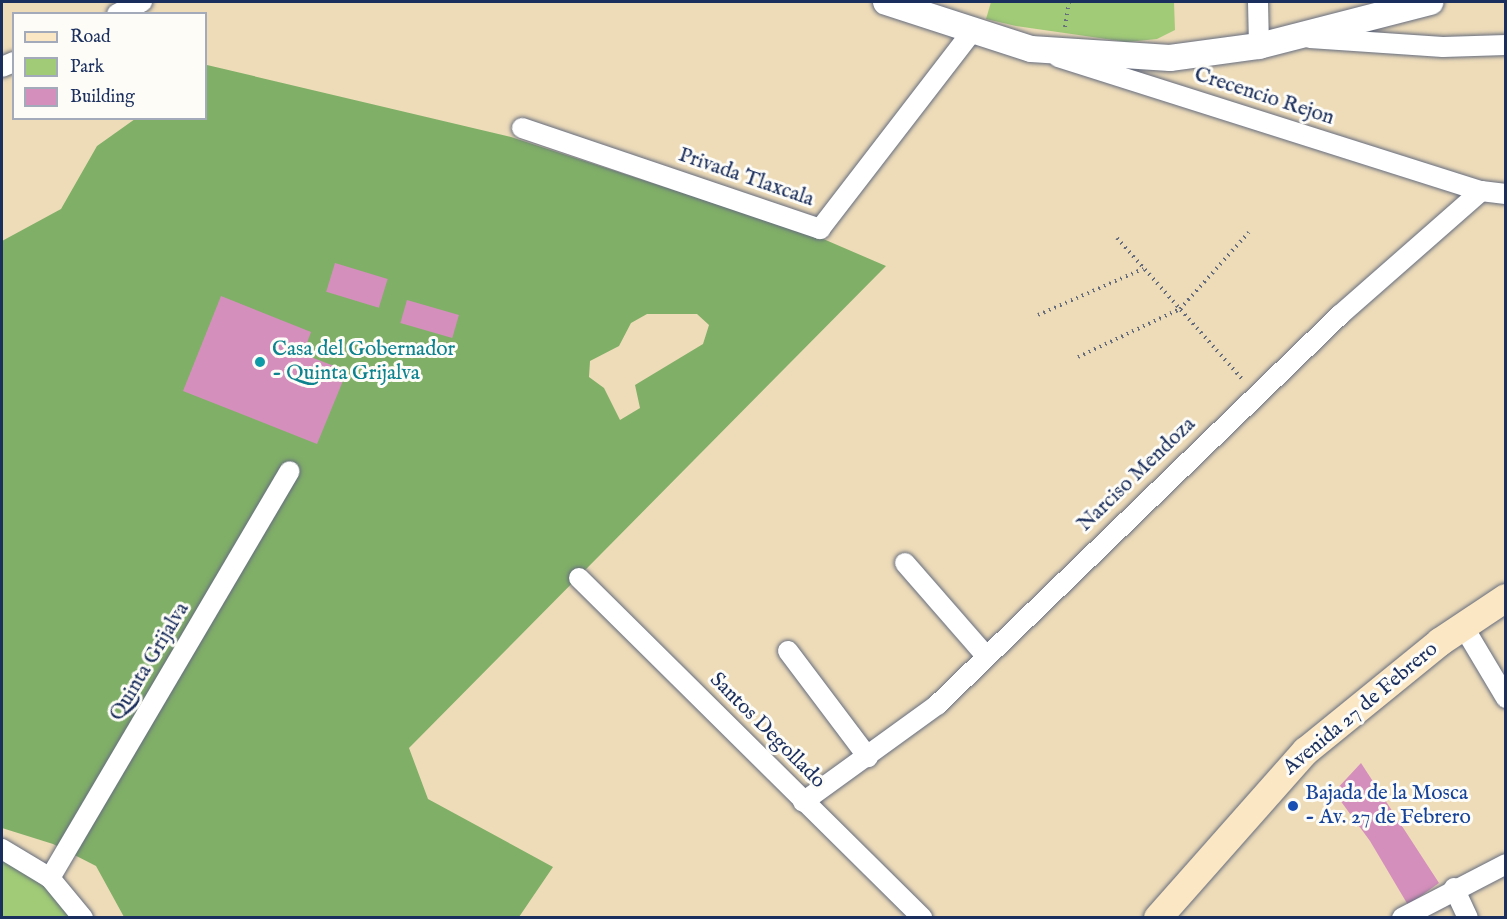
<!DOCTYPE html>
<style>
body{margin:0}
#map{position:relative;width:1507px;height:919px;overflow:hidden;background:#eedcb9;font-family:"IM FELL English",serif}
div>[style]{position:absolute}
.green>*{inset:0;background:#a1cb77}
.forest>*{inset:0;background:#80af68}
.building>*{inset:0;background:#d58fbc;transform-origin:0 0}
.path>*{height:4px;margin-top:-2px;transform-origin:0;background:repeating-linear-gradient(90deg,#656c7e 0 1.5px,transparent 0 6px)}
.roads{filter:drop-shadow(0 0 2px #656c7e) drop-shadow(0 0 2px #656c7e)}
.minor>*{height:20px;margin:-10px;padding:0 10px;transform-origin:10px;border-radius:10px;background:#fff}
.tertiary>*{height:26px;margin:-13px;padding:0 13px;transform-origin:13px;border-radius:13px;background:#fff}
.secondary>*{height:28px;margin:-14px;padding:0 14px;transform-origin:14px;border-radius:14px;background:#fbe7c3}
.dots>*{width:16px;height:16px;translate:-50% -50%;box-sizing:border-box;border:3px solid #fdfcf7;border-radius:50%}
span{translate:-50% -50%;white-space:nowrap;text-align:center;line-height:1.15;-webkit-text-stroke:6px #fdfcf7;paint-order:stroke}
.street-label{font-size:21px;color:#1b2f5e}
.culture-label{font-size:21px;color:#0d838f}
.left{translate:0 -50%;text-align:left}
.transit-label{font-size:21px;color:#164399}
.frame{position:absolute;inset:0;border:3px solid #1b2f5e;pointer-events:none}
.legend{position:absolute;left:12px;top:12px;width:195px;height:108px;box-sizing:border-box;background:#fdfcf7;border:2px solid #a3aaba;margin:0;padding:8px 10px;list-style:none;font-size:18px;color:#1b2f5e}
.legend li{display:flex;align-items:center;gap:12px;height:30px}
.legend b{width:30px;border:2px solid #a3aaba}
</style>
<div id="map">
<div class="green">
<div style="clip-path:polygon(991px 2px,1174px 2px,1175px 30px,1157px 39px,1127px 42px,1016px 26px,986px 19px)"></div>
<div style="clip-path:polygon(2px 849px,83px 918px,2px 918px)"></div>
</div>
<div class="forest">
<div style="clip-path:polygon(evenodd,207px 65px,511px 137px,821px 238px,886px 266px,409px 748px,428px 799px,553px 867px,519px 917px,124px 917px,96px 866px,53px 844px,2px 828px,2px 241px,61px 209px,97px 146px,135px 119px,206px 118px,207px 65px,647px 314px,697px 314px,709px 325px,703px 344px,635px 385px,640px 408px,620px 420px,604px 388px,589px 377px,590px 361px,619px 346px,631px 323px,647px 314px)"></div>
</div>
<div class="building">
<div style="left:335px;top:263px;width:55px;height:30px;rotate:17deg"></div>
<div style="clip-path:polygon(221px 296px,311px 332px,303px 354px,347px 371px,317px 444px,183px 391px)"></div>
<div style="left:407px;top:300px;width:54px;height:24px;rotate:16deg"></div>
<div style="clip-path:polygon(1361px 763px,1439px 883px,1408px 905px,1370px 841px,1334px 792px)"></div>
</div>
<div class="path">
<div style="left:1065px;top:27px;width:25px;rotate:-81deg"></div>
<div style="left:1117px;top:238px;width:191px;rotate:48.4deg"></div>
<div style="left:1038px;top:315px;width:115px;rotate:-23.7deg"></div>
<div style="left:1078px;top:357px;width:113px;rotate:-25.2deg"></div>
<div style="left:1180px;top:309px;width:103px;rotate:-48.1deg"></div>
</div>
<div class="roads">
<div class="minor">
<div style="left:1258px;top:2px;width:44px;rotate:88.7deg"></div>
<div style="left:117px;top:14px;width:28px;rotate:-26deg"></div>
<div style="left:1310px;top:38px;width:133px;rotate:3.9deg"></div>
<div style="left:1443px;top:47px;width:63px;rotate:-1.8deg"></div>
<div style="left:1058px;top:57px;width:444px;rotate:17.6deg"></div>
<div style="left:2px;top:67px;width:13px;rotate:-23deg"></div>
<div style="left:522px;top:128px;width:315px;rotate:18.7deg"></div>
<div style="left:820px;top:229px;width:251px;rotate:-52.4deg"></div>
<div style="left:905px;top:563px;width:123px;rotate:48.9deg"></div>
<div style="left:579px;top:578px;width:483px;rotate:44.7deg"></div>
<div style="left:1463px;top:626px;width:84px;rotate:59.2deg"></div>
<div style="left:788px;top:651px;width:133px;rotate:53deg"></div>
<div style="left:803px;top:802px;width:165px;rotate:-35.9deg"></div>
<div style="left:937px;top:705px;width:561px;rotate:-44.06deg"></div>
<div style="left:1340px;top:315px;width:188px;rotate:-41.3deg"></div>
<div style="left:1481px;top:191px;width:25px;rotate:7deg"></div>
<div style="left:2px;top:849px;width:56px;rotate:31.1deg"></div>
<div style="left:50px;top:878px;width:52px;rotate:50.5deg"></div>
<div style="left:50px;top:878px;width:472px;rotate:-59.5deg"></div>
<div style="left:1454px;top:888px;width:33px;rotate:65deg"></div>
<div style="left:1402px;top:918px;width:117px;rotate:-27.4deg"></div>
</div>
<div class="tertiary">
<div style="left:886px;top:2px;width:152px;rotate:18deg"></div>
<div style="left:1031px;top:49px;width:139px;rotate:3.7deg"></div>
<div style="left:1170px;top:58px;width:90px;rotate:-7.7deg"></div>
<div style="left:1259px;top:46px;width:177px;rotate:-14.4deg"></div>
</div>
<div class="secondary">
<div style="left:1158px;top:918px;width:223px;rotate:-48.5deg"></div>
<div style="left:1306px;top:751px;width:173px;rotate:-39.1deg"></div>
<div style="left:1440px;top:642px;width:79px;rotate:-33.7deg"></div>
</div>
</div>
<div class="dots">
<div style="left:260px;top:362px;background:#0f9aa8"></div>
<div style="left:1293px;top:806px;background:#1a4fb4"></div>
</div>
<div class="street-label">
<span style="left:1264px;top:97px;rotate:18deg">Crecencio Rejon</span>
<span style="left:746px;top:178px;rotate:19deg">Privada Tlaxcala</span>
<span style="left:1137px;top:475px;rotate:-44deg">Narciso Mendoza</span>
<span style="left:150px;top:662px;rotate:-59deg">Quinta Grijalva</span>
<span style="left:1361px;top:709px;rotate:-40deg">Avenida 27 de Febrero</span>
<span style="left:767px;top:731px;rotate:45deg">Santos Degollado</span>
</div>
<div class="culture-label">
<span class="left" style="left:272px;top:362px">Casa del Gobernador<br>- Quinta Grijalva</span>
</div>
<div class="transit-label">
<span class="left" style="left:1305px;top:806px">Bajada de la Mosca<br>- Av. 27 de Febrero</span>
</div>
<div class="frame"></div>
<ul class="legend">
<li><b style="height:8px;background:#fbe7c3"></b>Road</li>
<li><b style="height:16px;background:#a1cb77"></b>Park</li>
<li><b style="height:16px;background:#d58fbc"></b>Building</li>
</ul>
</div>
